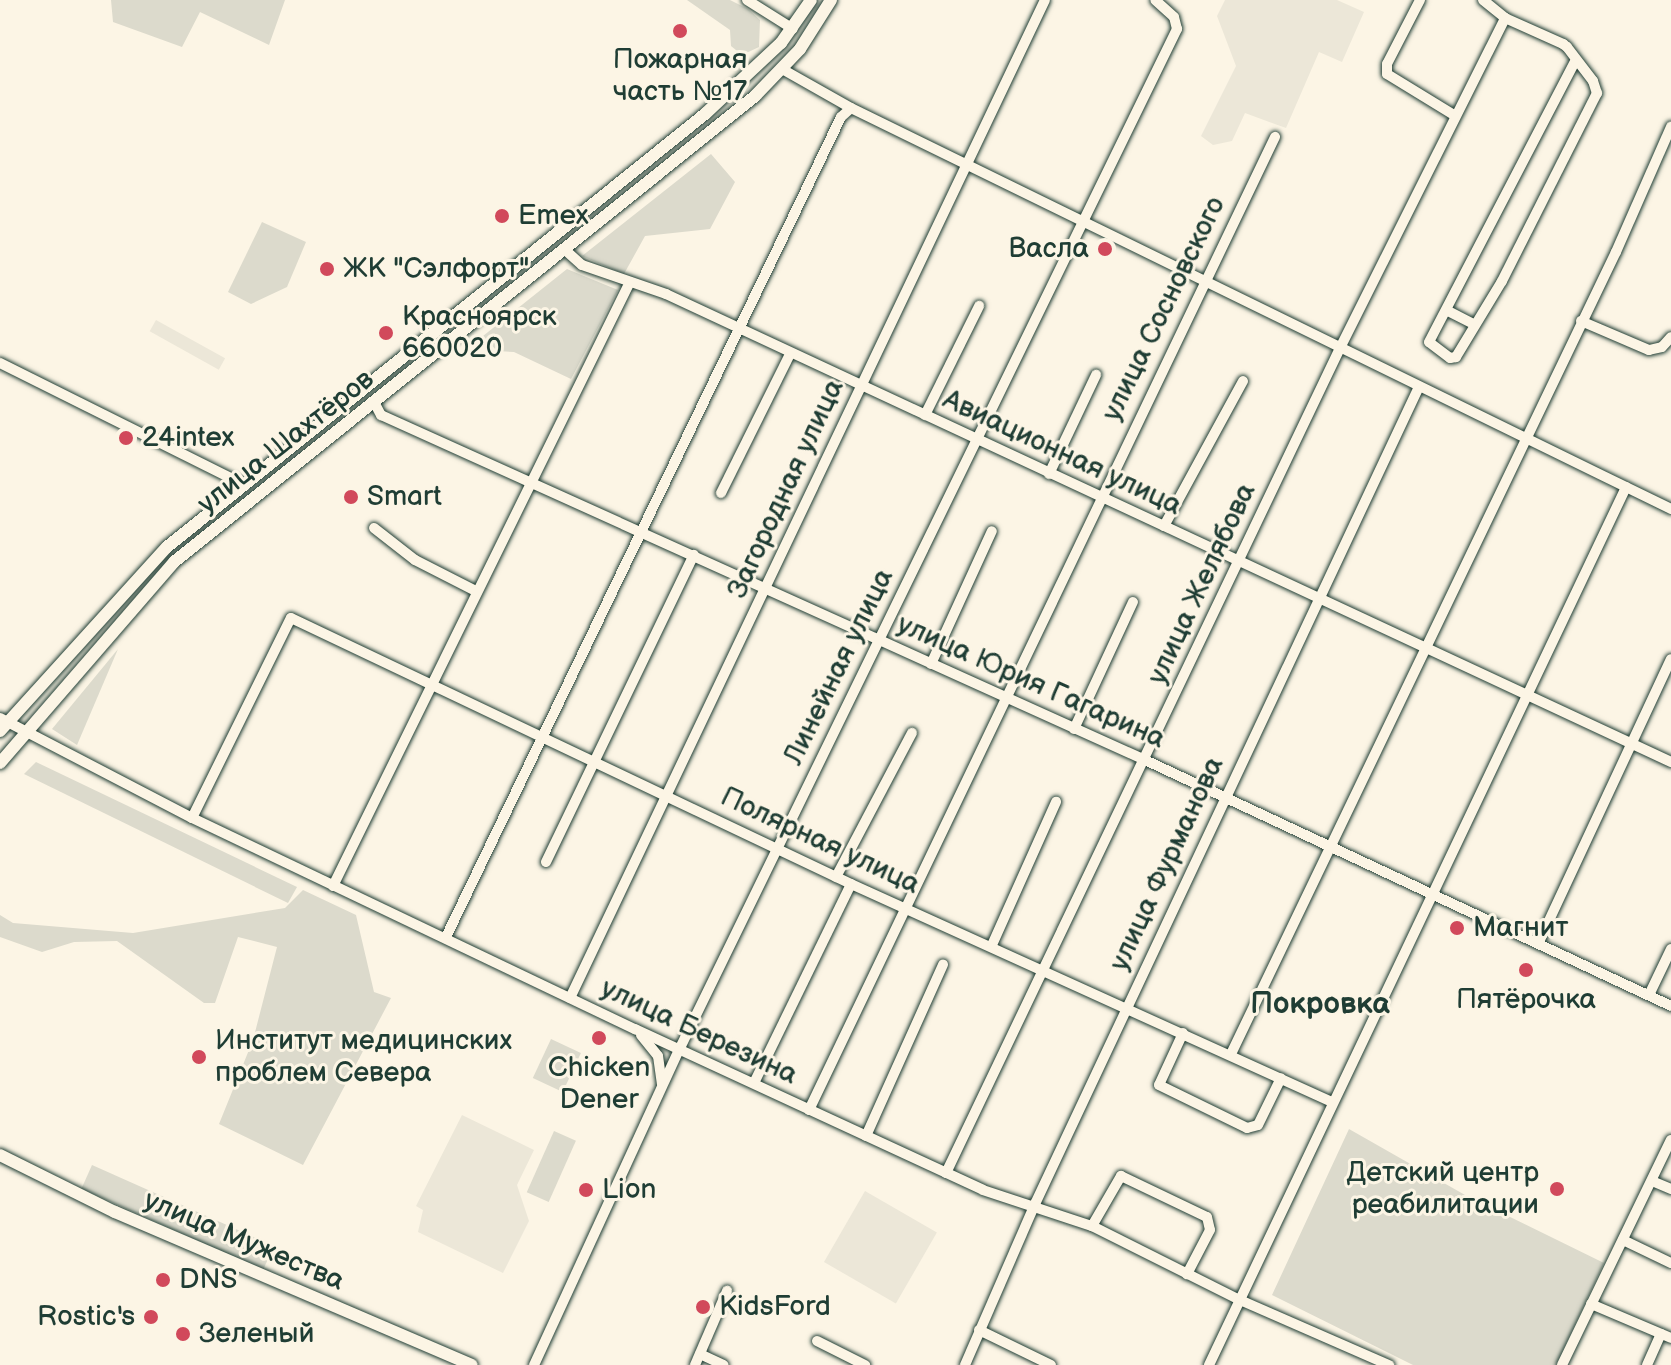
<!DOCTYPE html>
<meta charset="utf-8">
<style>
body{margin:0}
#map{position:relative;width:1671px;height:1365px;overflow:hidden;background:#fcf5e5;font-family:"Balsamiq Sans",sans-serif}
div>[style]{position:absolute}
.built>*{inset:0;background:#ece7d8;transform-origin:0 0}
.green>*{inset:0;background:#dcdacc;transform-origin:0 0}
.roads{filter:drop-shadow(0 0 2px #1f3d34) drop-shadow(0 0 2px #1f3d34)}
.minor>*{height:10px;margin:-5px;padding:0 5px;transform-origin:5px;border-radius:5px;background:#fcf5e5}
.major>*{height:12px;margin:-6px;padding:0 6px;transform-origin:6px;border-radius:6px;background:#fcf5e5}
.dots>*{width:22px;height:22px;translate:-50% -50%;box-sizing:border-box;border:4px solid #fcf5e5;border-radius:50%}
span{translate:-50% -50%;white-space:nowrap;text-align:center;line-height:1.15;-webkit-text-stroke:6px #fcf5e5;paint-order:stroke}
.poi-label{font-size:28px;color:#1f3d34}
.left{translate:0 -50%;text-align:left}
.right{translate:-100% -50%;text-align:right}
.street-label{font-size:28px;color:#1f3d34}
.neighbourhood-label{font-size:30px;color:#1f3d34;font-weight:700}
</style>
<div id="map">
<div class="built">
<div style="clip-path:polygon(1225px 0,1337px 0,1364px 12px,1342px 62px,1319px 52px,1286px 128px,1245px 113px,1232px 141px,1213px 145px,1201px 136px,1236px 66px,1217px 16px)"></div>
<div style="left:156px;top:320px;width:79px;height:13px;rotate:29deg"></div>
<div style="clip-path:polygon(462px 1115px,534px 1150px,517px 1185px,529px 1221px,503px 1273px,418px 1232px,423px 1210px,416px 1206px)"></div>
<div style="left:865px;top:1191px;width:83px;height:82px;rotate:30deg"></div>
</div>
<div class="green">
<div style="clip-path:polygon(111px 0,285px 0,269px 45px,200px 12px,182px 47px,113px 22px)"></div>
<div style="clip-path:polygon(687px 0,730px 0,748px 9px,760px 20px,759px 47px,742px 55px,731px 46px,730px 30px)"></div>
<div style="clip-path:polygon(711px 154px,735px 182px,710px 229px,645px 236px,624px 274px,582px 256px)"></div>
<div style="clip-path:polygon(262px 222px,306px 242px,287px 287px,251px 304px,228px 292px)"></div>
<div style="clip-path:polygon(567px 269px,618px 290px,571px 379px,514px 352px,497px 351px,483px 336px)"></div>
<div style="clip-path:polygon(118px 649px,77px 745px,52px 729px)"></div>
<div style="clip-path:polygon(36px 762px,297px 887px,288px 903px,24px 774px)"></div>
<div style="clip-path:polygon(303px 890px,356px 915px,374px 992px,391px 998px,303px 1165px,219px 1124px,253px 1040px,277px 947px,238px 937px,215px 1003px,204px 1003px,117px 941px,74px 942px,42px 952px,0 937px,0 915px,13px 923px,133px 933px,285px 908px)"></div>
<div style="left:551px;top:1039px;width:33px;height:43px;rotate:25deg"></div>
<div style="clip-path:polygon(1349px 1129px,1465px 1195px,1604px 1263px,1556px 1365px,1413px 1365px,1272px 1295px)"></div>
<div style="left:554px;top:1131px;width:24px;height:67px;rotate:24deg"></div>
<div style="left:92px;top:1165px;width:199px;height:26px;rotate:24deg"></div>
</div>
<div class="roads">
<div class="minor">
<div style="left:747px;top:0;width:54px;rotate:32.2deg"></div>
<div style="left:1420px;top:0;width:72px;rotate:117.3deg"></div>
<div style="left:1387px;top:64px;width:10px;rotate:90deg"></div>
<div style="left:1387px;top:74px;width:79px;rotate:31.5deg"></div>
<div style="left:1483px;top:0;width:28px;rotate:39deg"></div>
<div style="left:1505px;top:18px;width:64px;rotate:24.1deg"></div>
<div style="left:1563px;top:44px;width:5px;rotate:37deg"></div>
<div style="left:1567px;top:47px;width:43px;rotate:52.6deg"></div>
<div style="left:1593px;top:81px;width:13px;rotate:72deg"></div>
<div style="left:1597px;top:93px;width:211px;rotate:116.8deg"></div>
<div style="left:1502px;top:281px;width:89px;rotate:121.2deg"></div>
<div style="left:1456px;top:357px;width:6px;rotate:171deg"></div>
<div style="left:1450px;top:358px;width:26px;rotate:-143deg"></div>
<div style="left:1429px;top:342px;width:318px;rotate:-62.5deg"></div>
<div style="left:782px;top:69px;width:79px;rotate:29.5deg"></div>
<div style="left:851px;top:108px;width:913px;rotate:26.06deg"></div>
<div style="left:564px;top:249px;width:24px;rotate:42deg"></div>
<div style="left:582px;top:265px;width:89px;rotate:19deg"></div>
<div style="left:666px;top:294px;width:1109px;rotate:24.97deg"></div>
<div style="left:1448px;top:311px;width:30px;rotate:27deg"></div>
<div style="left:1581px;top:321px;width:74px;rotate:23.1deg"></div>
<div style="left:1649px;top:350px;width:13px;rotate:-13deg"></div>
<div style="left:1662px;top:347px;width:13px;rotate:-48deg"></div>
<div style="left:0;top:363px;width:274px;rotate:26.5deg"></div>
<div style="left:374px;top:402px;width:15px;rotate:62deg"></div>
<div style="left:381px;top:415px;width:838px;rotate:24.3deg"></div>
<div style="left:1145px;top:760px;width:581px;rotate:25.06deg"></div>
<div style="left:925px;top:415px;width:122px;rotate:-63.6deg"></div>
<div style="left:1049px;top:474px;width:110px;rotate:-64.6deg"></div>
<div style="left:721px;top:493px;width:155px;rotate:-63.6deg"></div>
<div style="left:1164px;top:526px;width:165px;rotate:-61.4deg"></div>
<div style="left:374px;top:528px;width:52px;rotate:38deg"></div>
<div style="left:415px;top:560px;width:66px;rotate:27deg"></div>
<div style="left:931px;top:664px;width:146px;rotate:-65.4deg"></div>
<div style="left:0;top:718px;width:216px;rotate:27.5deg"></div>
<div style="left:192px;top:818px;width:491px;rotate:25.5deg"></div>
<div style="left:635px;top:1029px;width:383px;rotate:24.8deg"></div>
<div style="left:983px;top:1190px;width:115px;rotate:18.3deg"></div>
<div style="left:1092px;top:1226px;width:165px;rotate:26.6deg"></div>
<div style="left:1240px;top:1300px;width:163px;rotate:23.6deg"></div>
<div style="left:1074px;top:729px;width:140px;rotate:-65.1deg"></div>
<div style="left:192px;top:818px;width:223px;rotate:-63.7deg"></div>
<div style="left:291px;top:618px;width:620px;rotate:25.41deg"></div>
<div style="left:851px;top:884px;width:528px;rotate:24.38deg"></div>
<div style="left:546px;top:862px;width:341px;rotate:-64.3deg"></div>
<div style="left:836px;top:877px;width:163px;rotate:-62.2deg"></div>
<div style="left:333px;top:886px;width:673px;rotate:-63.82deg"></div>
<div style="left:446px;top:937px;width:910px;rotate:-64.28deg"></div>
<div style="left:841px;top:117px;width:13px;rotate:-42deg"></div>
<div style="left:1539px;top:942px;width:312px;rotate:-65deg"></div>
<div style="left:992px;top:945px;width:157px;rotate:-65.9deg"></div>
<div style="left:1649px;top:995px;width:51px;rotate:-64.4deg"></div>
<div style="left:570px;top:998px;width:1105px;rotate:-64.55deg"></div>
<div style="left:1183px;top:1033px;width:57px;rotate:114.8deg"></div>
<div style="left:1159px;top:1085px;width:98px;rotate:26deg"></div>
<div style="left:1247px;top:1128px;width:11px;rotate:-15deg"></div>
<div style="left:1258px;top:1125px;width:52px;rotate:-63.9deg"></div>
<div style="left:641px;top:1035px;width:27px;rotate:51deg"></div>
<div style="left:658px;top:1056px;width:29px;rotate:82deg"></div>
<div style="left:1231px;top:1054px;width:890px;rotate:-64.36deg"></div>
<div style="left:1616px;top:252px;width:137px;rotate:-66.3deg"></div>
<div style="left:754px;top:1083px;width:221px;rotate:-64deg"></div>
<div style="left:809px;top:1110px;width:1079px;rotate:-64.41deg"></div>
<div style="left:866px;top:1136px;width:188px;rotate:-65.8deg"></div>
<div style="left:946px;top:1173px;width:914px;rotate:-64.47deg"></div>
<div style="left:1340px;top:348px;width:369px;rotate:-63.4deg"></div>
<div style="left:1652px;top:1181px;width:21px;rotate:23deg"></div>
<div style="left:1092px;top:1226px;width:58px;rotate:-59.9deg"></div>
<div style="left:1121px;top:1176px;width:95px;rotate:25.5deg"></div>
<div style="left:1207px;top:1217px;width:13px;rotate:77deg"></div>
<div style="left:1210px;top:1230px;width:50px;rotate:117.6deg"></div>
<div style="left:1623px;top:1240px;width:53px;rotate:25.6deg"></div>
<div style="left:1591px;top:1304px;width:87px;rotate:23deg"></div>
<div style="left:979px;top:1330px;width:80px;rotate:25.9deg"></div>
<div style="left:817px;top:1341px;width:54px;rotate:26.6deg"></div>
<div style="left:700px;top:1354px;width:26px;rotate:25deg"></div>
<div style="left:534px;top:1365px;width:349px;rotate:-65.3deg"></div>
<div style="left:680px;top:1048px;width:1134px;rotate:-64deg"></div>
<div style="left:1177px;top:29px;width:12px;rotate:-104deg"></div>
<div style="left:1174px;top:17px;width:25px;rotate:-138deg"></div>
<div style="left:695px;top:1365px;width:81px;rotate:-66.6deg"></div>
<div style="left:965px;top:1365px;width:176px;rotate:-66.5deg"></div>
<div style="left:1035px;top:1204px;width:903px;rotate:-64.83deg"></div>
<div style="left:1209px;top:1365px;width:972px;rotate:-64.59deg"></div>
<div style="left:1562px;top:1365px;width:250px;rotate:-64.2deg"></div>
<div style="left:1647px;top:1365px;width:34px;rotate:-66deg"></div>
</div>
<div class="major">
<div style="left:0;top:731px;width:248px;rotate:-47.8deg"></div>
<div style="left:167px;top:547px;width:691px;rotate:-38.83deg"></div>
<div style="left:705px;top:114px;width:104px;rotate:-43.1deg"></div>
<div style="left:781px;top:43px;width:52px;rotate:-55.1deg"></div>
<div style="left:0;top:763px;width:266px;rotate:-49.1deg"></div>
<div style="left:174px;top:562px;width:745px;rotate:-38.73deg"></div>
<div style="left:755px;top:96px;width:65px;rotate:-46.2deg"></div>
<div style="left:800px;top:49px;width:58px;rotate:-57.7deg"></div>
<div style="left:0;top:1155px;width:128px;rotate:26.4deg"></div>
<div style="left:115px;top:1212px;width:388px;rotate:23.2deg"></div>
</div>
</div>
<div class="dots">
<div style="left:680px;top:31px;background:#d1495b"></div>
<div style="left:502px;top:216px;background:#d1495b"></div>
<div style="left:1105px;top:249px;background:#d1495b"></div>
<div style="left:327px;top:269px;background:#d1495b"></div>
<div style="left:386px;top:333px;background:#d1495b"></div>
<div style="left:126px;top:438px;background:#d1495b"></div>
<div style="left:351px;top:497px;background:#d1495b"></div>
<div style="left:1457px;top:928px;background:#d1495b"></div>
<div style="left:1526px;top:970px;background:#d1495b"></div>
<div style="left:599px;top:1038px;background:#d1495b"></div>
<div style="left:199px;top:1057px;background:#d1495b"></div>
<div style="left:1557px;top:1189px;background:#d1495b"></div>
<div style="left:586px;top:1190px;background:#d1495b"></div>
<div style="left:163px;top:1280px;background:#d1495b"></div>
<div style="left:703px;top:1307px;background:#d1495b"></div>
<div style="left:151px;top:1317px;background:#d1495b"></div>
<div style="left:183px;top:1334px;background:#d1495b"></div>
</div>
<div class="poi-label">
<span style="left:680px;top:76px">Пожарная<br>часть №17</span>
<span class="left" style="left:518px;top:216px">Emex</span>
<span class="right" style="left:1089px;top:249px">Васла</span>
<span class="left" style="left:343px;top:269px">ЖК "Сэлфорт"</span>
<span class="left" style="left:402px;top:333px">Красноярск<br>660020</span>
<span class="left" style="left:142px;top:438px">24intex</span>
<span class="left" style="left:367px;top:497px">Smart</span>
<span class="left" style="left:1473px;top:928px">Магнит</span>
<span style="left:1526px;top:1000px">Пятёрочка</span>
<span class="left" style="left:215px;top:1057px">Институт медицинских<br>проблем Севера</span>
<span style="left:599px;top:1084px">Chicken<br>Dener</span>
<span class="right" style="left:1539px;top:1189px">Детский центр<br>реабилитации</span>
<span class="left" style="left:602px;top:1190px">Lion</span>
<span class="left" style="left:179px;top:1280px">DNS</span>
<span class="left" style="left:719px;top:1307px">KidsFord</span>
<span class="right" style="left:135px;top:1317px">Rostic's</span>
<span class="left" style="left:199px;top:1334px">Зеленый</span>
</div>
<div class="street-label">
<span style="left:1164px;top:309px;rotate:-64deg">улица Сосновского</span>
<span style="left:286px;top:442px;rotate:-38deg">улица Шахтёров</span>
<span style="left:1062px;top:453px;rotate:25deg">Авиационная улица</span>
<span style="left:786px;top:489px;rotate:-65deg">Загородная улица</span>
<span style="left:1202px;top:584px;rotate:-65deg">улица Желябова</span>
<span style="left:839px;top:667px;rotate:-64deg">Линейная улица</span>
<span style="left:1031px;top:682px;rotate:24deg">улица Юрия Гагарина</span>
<span style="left:820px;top:841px;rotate:25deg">Полярная улица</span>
<span style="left:1167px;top:864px;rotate:-65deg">улица Фурманова</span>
<span style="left:699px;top:1032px;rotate:25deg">улица Березина</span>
<span style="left:244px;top:1241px;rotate:23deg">улица Мужества</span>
</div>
<div class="neighbourhood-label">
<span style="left:1320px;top:1004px">Покровка</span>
</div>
</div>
